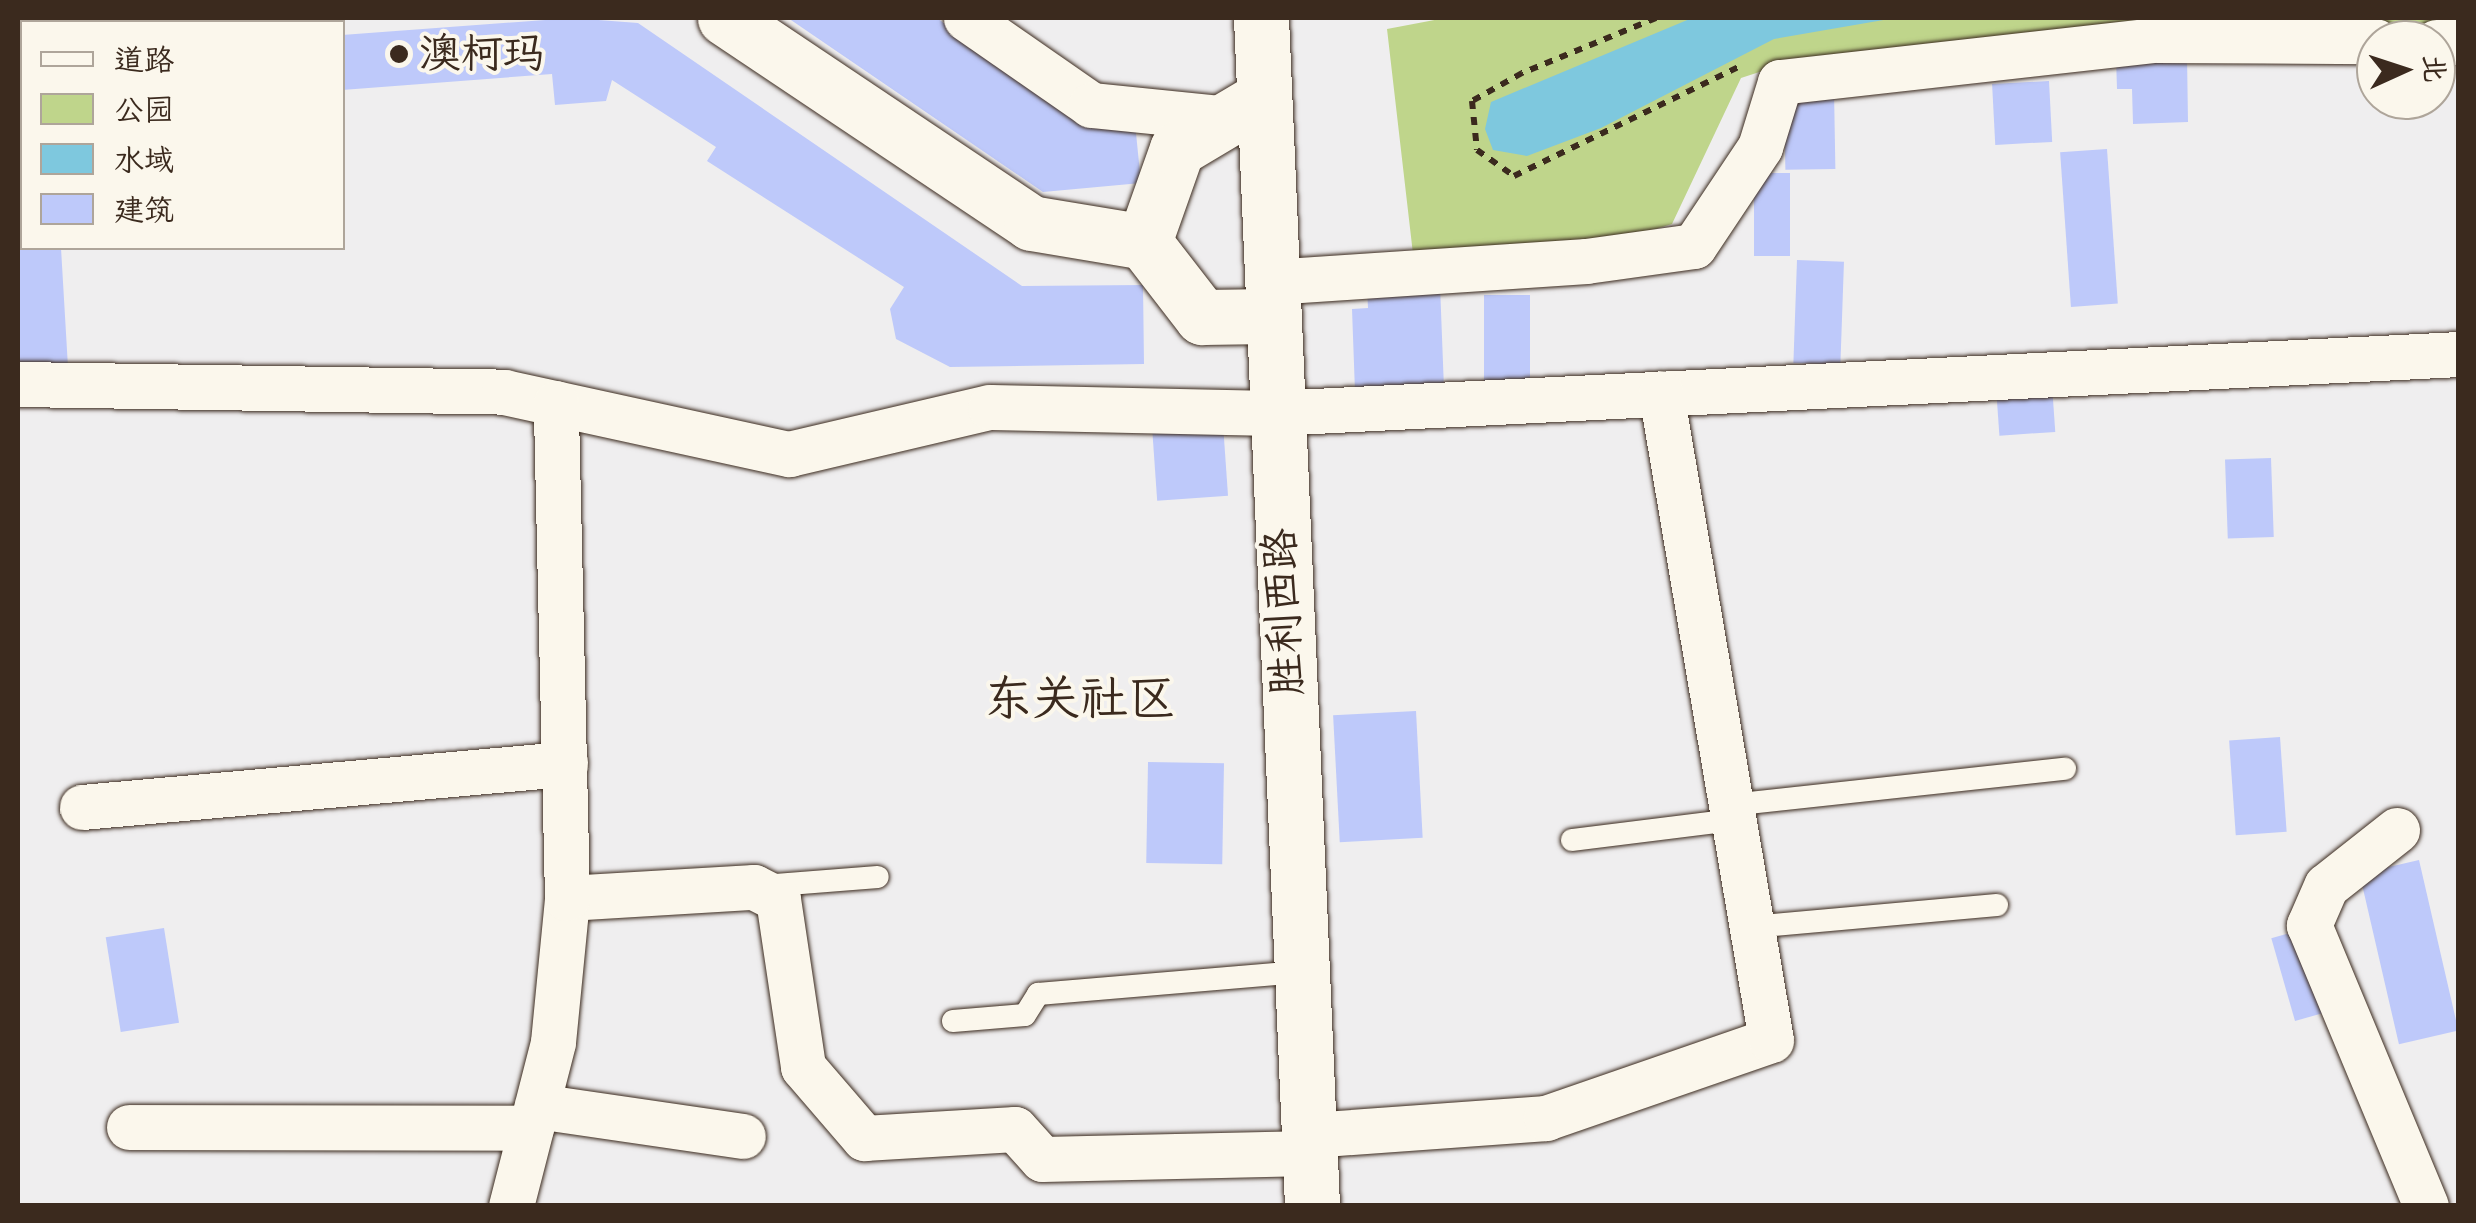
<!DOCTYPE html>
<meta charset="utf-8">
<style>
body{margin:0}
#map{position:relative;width:2476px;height:1223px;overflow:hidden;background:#efeeef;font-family:Caveat,"LXGW WenKai TC",sans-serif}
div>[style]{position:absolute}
.green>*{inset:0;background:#bfd58b}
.water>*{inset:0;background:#7ec8de}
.building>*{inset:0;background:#bec9fa;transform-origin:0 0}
.path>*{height:6px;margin-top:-3px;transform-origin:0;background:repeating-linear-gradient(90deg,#3b2a1e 0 8px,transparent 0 16px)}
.roads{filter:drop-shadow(0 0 2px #3b2a1e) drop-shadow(0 0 2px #3b2a1e)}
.service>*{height:22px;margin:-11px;padding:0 11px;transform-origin:11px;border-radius:11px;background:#fbf7ec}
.minor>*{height:45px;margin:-22.5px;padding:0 22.5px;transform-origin:22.5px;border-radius:22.5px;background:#fbf7ec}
.tertiary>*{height:55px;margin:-27.5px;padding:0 27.5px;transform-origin:27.5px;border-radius:27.5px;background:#fbf7ec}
.secondary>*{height:55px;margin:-27.5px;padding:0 27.5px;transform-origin:27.5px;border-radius:27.5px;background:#fbf7ec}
.dots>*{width:28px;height:28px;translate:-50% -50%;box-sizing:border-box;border:5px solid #fbf7ec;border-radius:50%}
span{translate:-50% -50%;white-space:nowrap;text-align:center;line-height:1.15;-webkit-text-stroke:8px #fbf7ec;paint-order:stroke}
.poi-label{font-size:42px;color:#3b2a1e}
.left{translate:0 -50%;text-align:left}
.street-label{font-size:42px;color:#3b2a1e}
.quarter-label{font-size:48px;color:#3b2a1e}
.frame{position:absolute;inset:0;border:20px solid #3b2a1e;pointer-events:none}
.legend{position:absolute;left:20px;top:20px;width:325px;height:230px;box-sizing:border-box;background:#fbf7ec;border:2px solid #aea59a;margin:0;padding:12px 18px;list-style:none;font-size:30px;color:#3b2a1e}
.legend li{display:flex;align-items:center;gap:20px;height:50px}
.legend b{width:50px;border:2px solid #aea59a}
.north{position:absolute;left:2356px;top:20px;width:100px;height:100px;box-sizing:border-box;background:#fbf7ec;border:2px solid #aea59a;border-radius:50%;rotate:87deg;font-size:28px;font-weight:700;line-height:40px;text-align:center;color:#3b2a1e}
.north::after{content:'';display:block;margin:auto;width:35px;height:45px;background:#3b2a1e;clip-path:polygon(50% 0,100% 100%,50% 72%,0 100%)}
</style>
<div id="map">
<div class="green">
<div style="clip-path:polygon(1445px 18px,2458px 18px,2458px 25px,2161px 20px,1787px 63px,1741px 78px,1672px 224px,1584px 251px,1413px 254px,1387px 29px)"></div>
</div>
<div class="water">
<div style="clip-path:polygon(1692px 18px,1895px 18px,1774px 39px,1601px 128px,1527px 156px,1493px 150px,1485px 129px,1491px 102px)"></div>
</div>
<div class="building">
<div style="clip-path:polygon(572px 18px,638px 23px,1022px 286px,1143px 285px,1144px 364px,950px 367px,896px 339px,890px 309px,904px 287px,707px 161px,716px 147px,612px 80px,606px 101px,555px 105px,552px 74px,342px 90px,342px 35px)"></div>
<div style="clip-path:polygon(788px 18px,937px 18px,1085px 127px,1135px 123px,1141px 183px,1043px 192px)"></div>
<div style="clip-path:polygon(2187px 55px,2188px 122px,2133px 124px,2132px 89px,2117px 89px,2116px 58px)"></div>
<div style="left:22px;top:59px;width:55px;height:4px;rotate:90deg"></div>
<div style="left:2049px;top:81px;width:61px;height:57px;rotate:87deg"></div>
<div style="left:1834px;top:90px;width:79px;height:50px;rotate:89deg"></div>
<div style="left:2107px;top:149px;width:155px;height:47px;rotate:86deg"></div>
<div style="clip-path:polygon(18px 161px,22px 161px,22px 248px,61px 248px,68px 367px,18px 371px)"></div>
<div style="left:1754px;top:173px;width:36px;height:83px"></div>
<div style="left:1797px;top:260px;width:47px;height:103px;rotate:2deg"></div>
<div style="clip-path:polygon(1440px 285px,1444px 389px,1355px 392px,1352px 309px,1368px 308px,1367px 288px)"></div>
<div style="left:1484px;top:295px;width:46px;height:94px"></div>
<div style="left:2052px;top:385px;width:47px;height:56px;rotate:86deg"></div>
<div style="left:1223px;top:424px;width:72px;height:71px;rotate:86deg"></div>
<div style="left:2271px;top:458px;width:79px;height:46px;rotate:88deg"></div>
<div style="left:1416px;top:711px;width:127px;height:83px;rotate:87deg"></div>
<div style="left:2280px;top:737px;width:95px;height:51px;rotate:86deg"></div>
<div style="left:1148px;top:762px;width:76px;height:101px;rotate:1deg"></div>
<div style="left:2419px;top:860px;width:175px;height:61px;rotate:77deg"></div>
<div style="left:164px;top:928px;width:96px;height:59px;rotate:81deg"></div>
<div style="left:2304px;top:929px;width:86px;height:34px;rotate:74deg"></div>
</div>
<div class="path">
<div style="left:1656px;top:18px;width:145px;rotate:157.7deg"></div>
<div style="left:1522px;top:73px;width:57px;rotate:150.8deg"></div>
<div style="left:1472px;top:101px;width:49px;rotate:84.2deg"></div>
<div style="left:1477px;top:150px;width:45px;rotate:35.1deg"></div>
<div style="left:1514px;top:176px;width:252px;rotate:-25.9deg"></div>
</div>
<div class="roads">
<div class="service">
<div style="left:1731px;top:805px;width:336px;rotate:-6.2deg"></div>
<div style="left:1572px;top:840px;width:162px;rotate:-7.1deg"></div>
<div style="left:763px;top:886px;width:115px;rotate:-4.5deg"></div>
<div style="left:1751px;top:927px;width:247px;rotate:-5.1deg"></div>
<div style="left:953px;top:1021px;width:72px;rotate:-4.8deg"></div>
<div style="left:1025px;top:1015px;width:25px;rotate:-58deg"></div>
<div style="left:1038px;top:994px;width:265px;rotate:-4.8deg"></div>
</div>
<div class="minor">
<div style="left:966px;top:18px;width:152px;rotate:34.8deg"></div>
<div style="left:1091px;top:105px;width:138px;rotate:5.8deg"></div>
<div style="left:2436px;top:42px;width:22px"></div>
<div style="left:1270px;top:282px;width:317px;rotate:-3.8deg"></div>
<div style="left:1586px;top:261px;width:109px;rotate:-7.9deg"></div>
<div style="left:1694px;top:246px;width:119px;rotate:-56.3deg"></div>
<div style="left:1760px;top:147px;width:68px;rotate:-72.9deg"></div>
<div style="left:1780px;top:82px;width:379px;rotate:-6.4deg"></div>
<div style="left:2157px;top:40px;width:219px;rotate:0.3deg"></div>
<div style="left:18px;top:384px;width:486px;rotate:0.9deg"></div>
<div style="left:504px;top:392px;width:292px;rotate:12.3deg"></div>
<div style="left:789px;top:454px;width:206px;rotate:-13.2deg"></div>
<div style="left:990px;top:407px;width:284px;rotate:1.2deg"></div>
<div style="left:1274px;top:413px;width:1185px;rotate:-2.85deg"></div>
<div style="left:82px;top:807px;width:485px;rotate:-5.1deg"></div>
<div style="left:2397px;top:830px;width:90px;rotate:141.7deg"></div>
<div style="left:2326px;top:886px;width:43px;rotate:113.6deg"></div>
<div style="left:2309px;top:925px;width:304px;rotate:67.4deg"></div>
<div style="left:567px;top:898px;width:187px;rotate:-3.4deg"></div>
<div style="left:754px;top:887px;width:27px;rotate:27deg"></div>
<div style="left:778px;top:899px;width:170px;rotate:81.5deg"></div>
<div style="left:803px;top:1067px;width:94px;rotate:49.3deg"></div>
<div style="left:864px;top:1138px;width:151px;rotate:-3.4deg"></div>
<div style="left:1015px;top:1129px;width:40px;rotate:48deg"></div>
<div style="left:1042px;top:1159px;width:268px;rotate:-1.3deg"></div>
<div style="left:537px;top:1106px;width:208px;rotate:8.3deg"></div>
<div style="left:129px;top:1127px;width:402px;rotate:0.1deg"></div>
<div style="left:1310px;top:1135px;width:237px;rotate:-4.1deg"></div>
<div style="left:1546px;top:1118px;width:238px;rotate:-19.1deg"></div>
<div style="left:1771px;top:1040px;width:656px;rotate:-99.65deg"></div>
<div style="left:511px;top:1206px;width:169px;rotate:-75.6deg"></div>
<div style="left:553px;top:1042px;width:145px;rotate:-84.4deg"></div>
<div style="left:567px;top:898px;width:495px;rotate:-91.3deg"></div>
</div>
<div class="tertiary">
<div style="left:725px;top:18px;width:368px;rotate:33.8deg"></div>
<div style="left:1031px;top:223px;width:115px;rotate:9.5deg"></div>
<div style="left:1144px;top:242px;width:95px;rotate:52.3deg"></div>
<div style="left:1202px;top:317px;width:69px;rotate:-0.8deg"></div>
<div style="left:1144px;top:242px;width:99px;rotate:-70.5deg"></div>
<div style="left:1177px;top:149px;width:100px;rotate:-30.7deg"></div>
</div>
<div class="secondary">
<div style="left:1261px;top:18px;width:1189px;rotate:87.54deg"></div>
</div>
</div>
<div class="dots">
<div style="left:399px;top:54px;background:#3b2a1e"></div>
</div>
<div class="poi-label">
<span class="left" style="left:419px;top:54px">澳柯玛</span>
</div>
<div class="street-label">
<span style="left:1284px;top:612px;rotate:-93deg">胜利西路</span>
</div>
<div class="quarter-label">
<span style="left:1080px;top:699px">东关社区</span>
</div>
<div class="frame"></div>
<ul class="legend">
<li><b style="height:12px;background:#fbf7ec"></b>道路</li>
<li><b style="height:28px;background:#bfd58b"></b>公园</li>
<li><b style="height:28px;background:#7ec8de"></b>水域</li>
<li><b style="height:28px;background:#bec9fa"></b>建筑</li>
</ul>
<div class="north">北</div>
</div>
